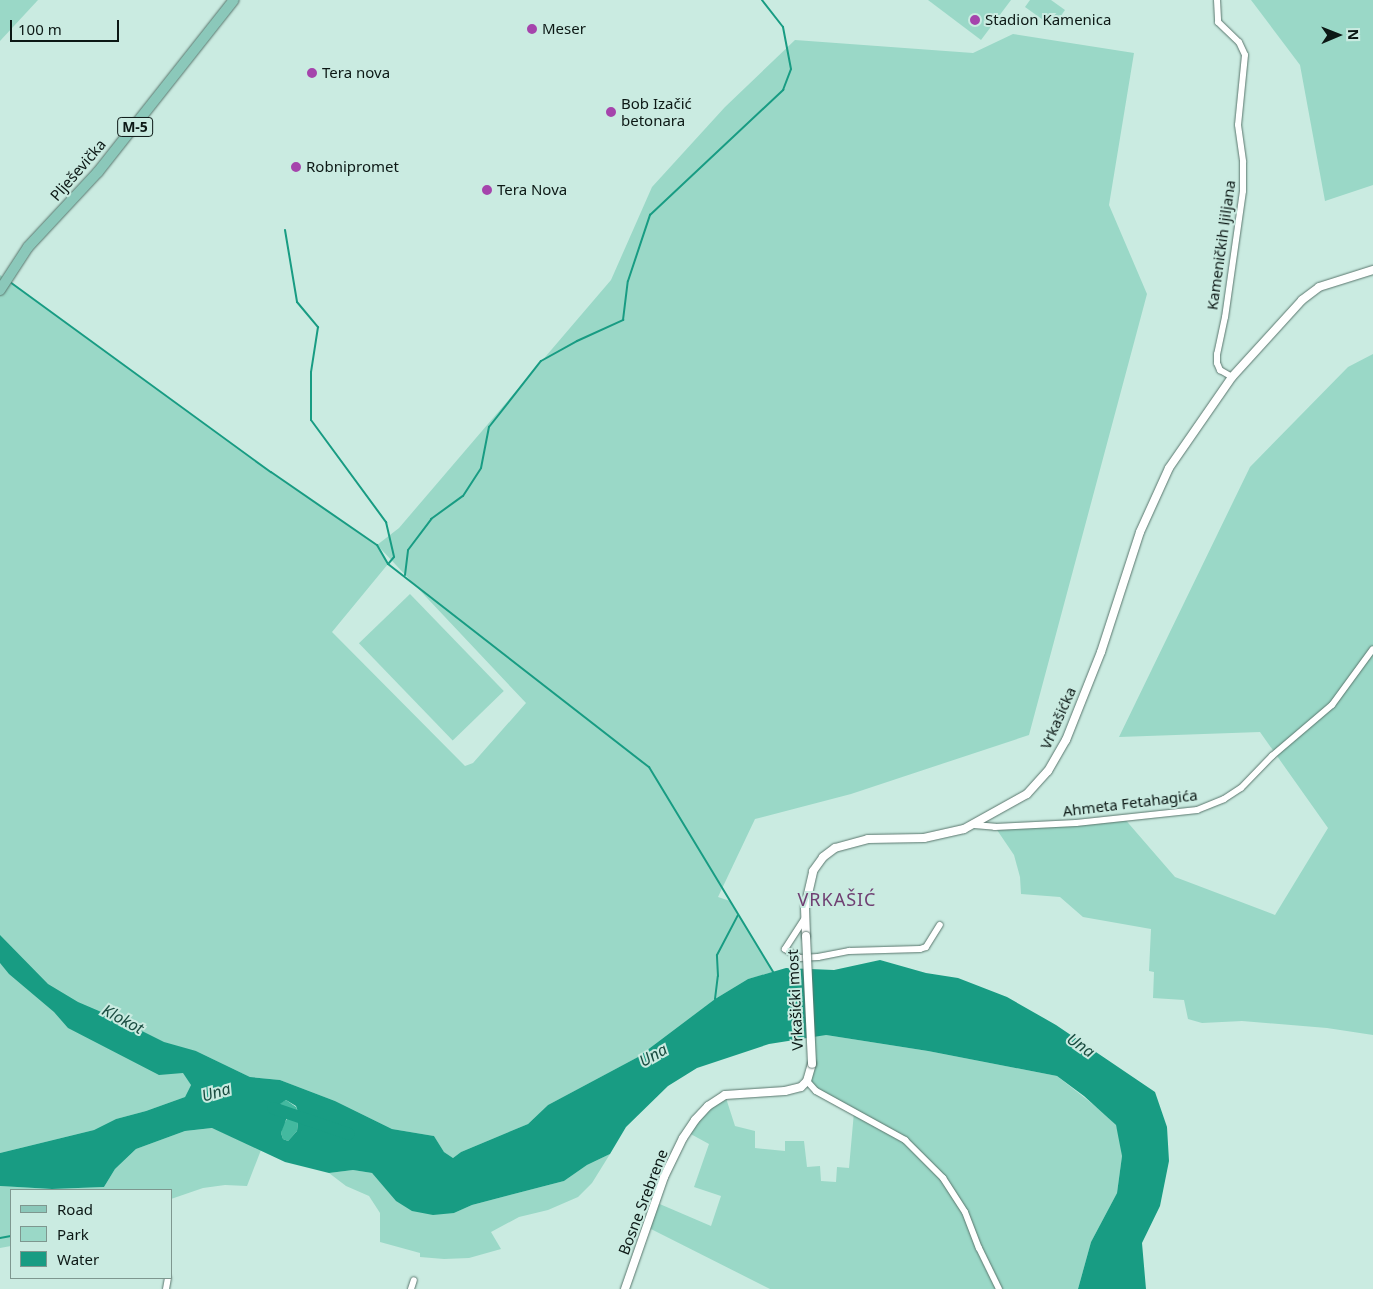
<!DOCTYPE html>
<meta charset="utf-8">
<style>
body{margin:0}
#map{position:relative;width:1373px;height:1289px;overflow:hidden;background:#caebe1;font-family:"Noto Sans",sans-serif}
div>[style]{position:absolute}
.green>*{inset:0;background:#9ad8c7;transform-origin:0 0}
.forest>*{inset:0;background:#43b99f}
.water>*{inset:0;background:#189c83}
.stream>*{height:2px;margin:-1px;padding:0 1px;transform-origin:1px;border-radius:1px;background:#189c83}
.river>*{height:12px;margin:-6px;padding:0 6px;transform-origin:6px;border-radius:6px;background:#189c83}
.roads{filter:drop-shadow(0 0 1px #59766d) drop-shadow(0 0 1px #59766d)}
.minor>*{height:6px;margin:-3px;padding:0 3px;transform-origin:3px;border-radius:3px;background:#fff}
.tertiary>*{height:8px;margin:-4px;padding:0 4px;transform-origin:4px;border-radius:4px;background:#fff}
.primary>*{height:10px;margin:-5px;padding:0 5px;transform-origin:5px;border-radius:5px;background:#8bc8ba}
.bridges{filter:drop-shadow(0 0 1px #59766d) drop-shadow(0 0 1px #59766d)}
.tertiary-bridge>*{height:8px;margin:-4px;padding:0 4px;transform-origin:4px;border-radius:4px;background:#fff}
.dots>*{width:14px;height:14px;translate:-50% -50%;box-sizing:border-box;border:2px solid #caebe1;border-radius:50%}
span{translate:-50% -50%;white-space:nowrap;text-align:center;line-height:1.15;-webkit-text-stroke:4px #caebe1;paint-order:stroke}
.shield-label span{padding:1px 4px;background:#caebe1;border:1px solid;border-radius:4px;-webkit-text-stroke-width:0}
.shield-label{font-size:14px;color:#0c1815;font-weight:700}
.poi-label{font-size:15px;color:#0c1815}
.left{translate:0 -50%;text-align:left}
.street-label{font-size:15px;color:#0c1815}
.water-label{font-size:16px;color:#1a4c40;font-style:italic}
.quarter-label{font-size:18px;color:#6f3f72;letter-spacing:1px}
.legend{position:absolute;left:10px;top:1189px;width:162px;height:90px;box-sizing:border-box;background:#caebe1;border:1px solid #7e978f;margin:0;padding:6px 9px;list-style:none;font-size:15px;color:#0c1815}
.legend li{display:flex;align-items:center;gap:10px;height:25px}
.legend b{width:25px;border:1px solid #7e978f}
.north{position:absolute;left:1313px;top:10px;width:50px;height:50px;-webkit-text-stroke:4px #caebe1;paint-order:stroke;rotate:89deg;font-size:14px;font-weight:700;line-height:20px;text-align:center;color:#0c1815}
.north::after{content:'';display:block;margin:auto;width:18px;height:22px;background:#0c1815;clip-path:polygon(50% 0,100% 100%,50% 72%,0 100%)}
.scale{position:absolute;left:10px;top:20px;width:109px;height:22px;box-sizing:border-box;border:2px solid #0c1815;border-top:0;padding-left:6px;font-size:15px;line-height:18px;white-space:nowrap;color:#0c1815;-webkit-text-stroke:4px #caebe1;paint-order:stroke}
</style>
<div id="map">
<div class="green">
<div style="clip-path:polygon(0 0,38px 0,0 41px)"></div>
<div style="clip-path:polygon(928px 0,1011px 0,981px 40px)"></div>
<div style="clip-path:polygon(1030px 0,1051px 0,1065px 10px,1053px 27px,1025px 7px)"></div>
<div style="clip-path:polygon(1251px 0,1373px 0,1373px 185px,1325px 201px,1300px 65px)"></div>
<div style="clip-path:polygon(evenodd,1013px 34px,1134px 53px,1109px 205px,1147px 294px,1029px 735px,851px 794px,755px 819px,718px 897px,730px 901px,773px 972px,748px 979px,715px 999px,638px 1057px,548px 1105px,528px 1124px,461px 1152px,453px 1158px,444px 1152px,434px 1136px,392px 1129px,335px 1101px,280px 1080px,250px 1077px,196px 1051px,188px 1078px,191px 1085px,185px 1097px,146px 1111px,116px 1119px,94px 1130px,0 1153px,0 275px,271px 472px,377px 545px,399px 528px,611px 280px,652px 187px,725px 107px,795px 40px,973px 53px,1013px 34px,379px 547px,526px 703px,473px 763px,465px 766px,332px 632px,388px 564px,379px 547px)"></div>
<div style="clip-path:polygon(1373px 354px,1373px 1035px,1327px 1028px,1242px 1021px,1202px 1023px,1188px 1019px,1184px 1000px,1153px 998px,1154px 972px,1149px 971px,1151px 929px,1083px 917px,1060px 897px,1021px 894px,1020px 877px,1014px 855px,995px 827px,1123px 817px,1175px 877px,1275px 915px,1328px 828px,1260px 732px,1119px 737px,1250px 467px,1348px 367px)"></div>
<div style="left:410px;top:594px;width:135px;height:71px;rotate:46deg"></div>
<div style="clip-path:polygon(810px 1035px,826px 1035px,928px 1051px,1057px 1076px,1104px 1113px,1116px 1125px,1121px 1142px,1122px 1156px,1117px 1193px,1091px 1242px,1078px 1289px,770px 1289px,647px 1227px,655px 1202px,711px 1226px,721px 1196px,694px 1187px,709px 1144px,687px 1132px,695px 1120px,725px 1095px,735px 1126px,755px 1131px,755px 1148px,785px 1151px,785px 1141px,804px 1141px,807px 1167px,820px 1166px,821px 1181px,836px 1182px,837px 1167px,849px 1168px,854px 1112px,807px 1081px,811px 1072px)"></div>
<div style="clip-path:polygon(213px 1128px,261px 1150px,247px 1186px,225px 1185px,203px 1188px,171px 1199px,171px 1190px,11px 1190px,11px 1246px,0 1248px,0 1186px,52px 1189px,104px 1187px,115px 1169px,136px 1149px,185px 1131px)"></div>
<div style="clip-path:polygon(610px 1154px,592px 1183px,578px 1197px,548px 1210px,519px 1217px,491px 1232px,501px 1249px,469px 1258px,444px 1259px,420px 1257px,420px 1253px,380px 1242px,380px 1213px,369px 1196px,346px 1186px,329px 1173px,353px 1170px,372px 1173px,397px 1201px,412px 1210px,454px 1213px,472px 1205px,564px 1181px,587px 1165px)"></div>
</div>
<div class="forest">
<div style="clip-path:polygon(286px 1100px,296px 1107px,299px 1115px,297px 1131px,288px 1141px,283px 1139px,281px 1133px,283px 1125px,287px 1119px,286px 1110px,279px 1104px)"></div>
</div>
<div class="water">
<div style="clip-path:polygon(evenodd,0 935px,48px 984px,78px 1002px,120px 1020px,164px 1042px,196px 1051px,250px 1077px,280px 1080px,335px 1101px,392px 1129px,434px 1136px,444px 1152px,453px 1158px,461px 1152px,528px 1124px,548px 1105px,638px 1057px,715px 999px,748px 979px,786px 968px,834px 970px,880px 960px,926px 973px,958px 978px,1007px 997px,1056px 1025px,1155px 1092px,1167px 1127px,1169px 1161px,1160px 1206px,1142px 1243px,1146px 1289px,1078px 1289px,1091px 1242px,1117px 1193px,1122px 1156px,1116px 1125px,1084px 1096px,1057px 1076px,928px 1051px,826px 1035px,769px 1044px,697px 1068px,668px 1086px,626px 1127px,610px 1154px,587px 1165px,564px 1181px,472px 1205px,454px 1213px,433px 1215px,412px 1211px,396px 1201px,372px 1173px,353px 1170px,329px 1173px,285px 1162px,212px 1128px,185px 1131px,136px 1149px,115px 1169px,104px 1187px,52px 1189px,0 1186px,0 1153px,94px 1130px,116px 1119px,146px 1111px,185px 1097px,191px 1085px,183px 1073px,159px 1075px,68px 1028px,54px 1012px,9px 974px,0 963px,0 935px,286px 1100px,296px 1106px,299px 1115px,297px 1131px,288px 1141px,283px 1139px,281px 1133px,289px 1112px,280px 1104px,286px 1100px)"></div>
</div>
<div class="stream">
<div style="left:285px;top:230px;width:73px;rotate:80.5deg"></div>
<div style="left:297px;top:302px;width:33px;rotate:50deg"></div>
<div style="left:318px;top:327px;width:46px;rotate:98.8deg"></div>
<div style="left:311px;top:372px;width:48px;rotate:90deg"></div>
<div style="left:311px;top:420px;width:127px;rotate:53.7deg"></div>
<div style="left:386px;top:522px;width:36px;rotate:77deg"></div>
<div style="left:394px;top:557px;width:8px;rotate:130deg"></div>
<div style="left:10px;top:282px;width:323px;rotate:36.1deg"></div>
<div style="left:271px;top:472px;width:129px;rotate:34.6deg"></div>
<div style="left:377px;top:545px;width:22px;rotate:60deg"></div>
<div style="left:388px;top:564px;width:331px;rotate:37.9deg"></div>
<div style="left:649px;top:767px;width:240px;rotate:58.8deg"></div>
<div style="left:405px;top:575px;width:25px;rotate:-83deg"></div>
<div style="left:408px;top:550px;width:39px;rotate:-53deg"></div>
<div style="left:431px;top:519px;width:39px;rotate:-36deg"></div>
<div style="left:463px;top:496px;width:33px;rotate:-57deg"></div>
<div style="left:481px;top:468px;width:42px;rotate:-79deg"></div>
<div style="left:489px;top:427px;width:84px;rotate:-51.8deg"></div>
<div style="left:541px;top:361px;width:41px;rotate:-29.1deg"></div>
<div style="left:577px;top:341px;width:51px;rotate:-24.5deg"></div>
<div style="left:623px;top:320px;width:39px;rotate:-83deg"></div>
<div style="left:628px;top:281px;width:70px;rotate:-71.6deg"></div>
<div style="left:650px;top:215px;width:183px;rotate:-43.2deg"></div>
<div style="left:783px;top:90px;width:22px;rotate:-69deg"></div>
<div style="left:791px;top:69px;width:43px;rotate:-100.8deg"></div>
<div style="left:783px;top:27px;width:34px;rotate:-128deg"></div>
<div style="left:715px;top:999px;width:23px;rotate:-83deg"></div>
<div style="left:718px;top:976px;width:21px;rotate:-93deg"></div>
<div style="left:717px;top:955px;width:45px;rotate:-62.3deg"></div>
<div style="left:0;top:1238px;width:11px;rotate:-10deg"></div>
</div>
<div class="river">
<div style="left:273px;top:1108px;width:80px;rotate:18.9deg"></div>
</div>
<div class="roads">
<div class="minor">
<div style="left:1217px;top:0;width:22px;rotate:87deg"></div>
<div style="left:1218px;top:22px;width:29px;rotate:44deg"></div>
<div style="left:1239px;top:42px;width:14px;rotate:65deg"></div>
<div style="left:1245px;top:55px;width:70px;rotate:95.7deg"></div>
<div style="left:1238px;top:125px;width:37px;rotate:82deg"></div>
<div style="left:1243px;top:162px;width:29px;rotate:90deg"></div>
<div style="left:1243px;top:191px;width:127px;rotate:98.1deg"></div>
<div style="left:1225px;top:317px;width:38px;rotate:102deg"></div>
<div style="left:1217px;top:354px;width:9px;rotate:90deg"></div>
<div style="left:1217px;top:363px;width:8px;rotate:67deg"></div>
<div style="left:1220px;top:370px;width:14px;rotate:30deg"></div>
<div style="left:974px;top:825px;width:21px;rotate:5deg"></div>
<div style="left:995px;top:827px;width:81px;rotate:-2.8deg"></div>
<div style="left:1076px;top:823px;width:122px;rotate:-6.1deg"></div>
<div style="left:1197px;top:810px;width:29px;rotate:-22deg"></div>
<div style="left:1224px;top:799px;width:20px;rotate:-33deg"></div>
<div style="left:1241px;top:788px;width:45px;rotate:-45.9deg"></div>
<div style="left:1272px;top:756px;width:79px;rotate:-40.4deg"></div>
<div style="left:1332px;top:705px;width:69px;rotate:-53.8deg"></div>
<div style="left:805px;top:918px;width:37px;rotate:123deg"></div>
<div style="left:785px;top:949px;width:17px;rotate:31deg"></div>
<div style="left:800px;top:958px;width:18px;rotate:-3deg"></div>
<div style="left:818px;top:957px;width:32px;rotate:-11deg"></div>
<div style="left:849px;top:951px;width:71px;rotate:-1.6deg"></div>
<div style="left:920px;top:949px;width:6px;rotate:-18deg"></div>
<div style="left:926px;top:947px;width:26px;rotate:-58deg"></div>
<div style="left:807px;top:1081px;width:13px;rotate:48deg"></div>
<div style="left:816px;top:1091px;width:102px;rotate:28.8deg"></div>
<div style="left:905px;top:1140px;width:54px;rotate:45deg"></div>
<div style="left:943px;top:1178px;width:40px;rotate:57.1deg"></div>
<div style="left:965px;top:1212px;width:39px;rotate:69deg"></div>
<div style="left:979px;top:1248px;width:46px;rotate:64deg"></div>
<div style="left:166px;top:1289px;width:11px;rotate:-80deg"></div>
<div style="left:411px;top:1289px;width:9px;rotate:-72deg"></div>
</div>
<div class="tertiary">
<div style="left:806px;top:936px;width:29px;rotate:-92deg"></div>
<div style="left:805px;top:907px;width:37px;rotate:-77deg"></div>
<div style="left:813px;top:871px;width:17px;rotate:-54deg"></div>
<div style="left:823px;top:857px;width:15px;rotate:-37deg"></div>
<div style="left:835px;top:848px;width:34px;rotate:-15deg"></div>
<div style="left:868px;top:839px;width:56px;rotate:-1deg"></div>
<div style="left:924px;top:838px;width:41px;rotate:-12.7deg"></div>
<div style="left:964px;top:829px;width:72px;rotate:-29.1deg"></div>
<div style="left:1027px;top:794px;width:31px;rotate:-48deg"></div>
<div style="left:1048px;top:771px;width:36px;rotate:-60deg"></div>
<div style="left:1066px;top:740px;width:95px;rotate:-68.3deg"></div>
<div style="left:1101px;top:652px;width:126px;rotate:-72deg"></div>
<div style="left:1140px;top:532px;width:70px;rotate:-65.6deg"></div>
<div style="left:1169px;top:468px;width:111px;rotate:-55.3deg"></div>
<div style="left:1232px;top:377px;width:104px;rotate:-47.7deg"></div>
<div style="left:1302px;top:300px;width:21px;rotate:-37deg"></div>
<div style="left:1319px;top:287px;width:57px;rotate:-17.5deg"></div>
<div style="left:625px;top:1289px;width:119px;rotate:-70.8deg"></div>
<div style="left:664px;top:1177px;width:43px;rotate:-64deg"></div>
<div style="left:683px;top:1138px;width:22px;rotate:-56deg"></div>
<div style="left:695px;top:1120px;width:19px;rotate:-47deg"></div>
<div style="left:708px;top:1106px;width:20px;rotate:-33deg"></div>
<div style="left:725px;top:1095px;width:60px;rotate:-3.8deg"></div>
<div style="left:785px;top:1091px;width:16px;rotate:-14deg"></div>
<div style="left:801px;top:1087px;width:8px;rotate:-45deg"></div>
<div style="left:807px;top:1081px;width:18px;rotate:-74deg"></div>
</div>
<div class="primary">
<div style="left:0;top:290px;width:51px;rotate:-56.9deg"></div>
<div style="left:28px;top:247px;width:103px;rotate:-47deg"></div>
<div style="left:98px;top:172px;width:219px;rotate:-51.7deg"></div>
</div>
</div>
<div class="bridges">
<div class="tertiary-bridge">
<div style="left:806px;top:936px;width:128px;rotate:87.3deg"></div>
</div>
</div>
<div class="dots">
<div style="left:975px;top:20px;background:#a544ac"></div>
<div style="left:532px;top:29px;background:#a544ac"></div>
<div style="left:312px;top:73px;background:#a544ac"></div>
<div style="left:611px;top:112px;background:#a544ac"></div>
<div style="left:296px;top:167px;background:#a544ac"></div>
<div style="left:487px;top:190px;background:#a544ac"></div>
</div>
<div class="shield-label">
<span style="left:135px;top:127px">M-5</span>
</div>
<div class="poi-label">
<span class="left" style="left:985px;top:20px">Stadion Kamenica</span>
<span class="left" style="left:542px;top:29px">Meser</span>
<span class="left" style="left:322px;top:73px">Tera nova</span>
<span class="left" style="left:621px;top:112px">Bob Izačić<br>betonara</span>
<span class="left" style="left:306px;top:167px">Robnipromet</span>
<span class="left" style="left:497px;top:190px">Tera Nova</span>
</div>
<div class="street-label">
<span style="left:78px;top:170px;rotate:-49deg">Plješevička</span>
<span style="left:1221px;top:245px;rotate:-82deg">Kameničkih ljiljana</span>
<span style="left:1058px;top:718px;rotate:-66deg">Vrkašićka</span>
<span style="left:1130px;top:803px;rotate:-7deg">Ahmeta Fetahagića</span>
<span style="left:795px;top:1000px;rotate:-93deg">Vrkašićki most</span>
<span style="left:643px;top:1202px;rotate:-69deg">Bosne Srebrene</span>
</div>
<div class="water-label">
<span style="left:123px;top:1019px;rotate:28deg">Klokot</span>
<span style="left:1081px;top:1045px;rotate:35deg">Una</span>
<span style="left:653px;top:1055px;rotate:-30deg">Una</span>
<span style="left:216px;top:1092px;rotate:-17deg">Una</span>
</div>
<div class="quarter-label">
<span style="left:837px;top:899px">VRKAŠIĆ</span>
</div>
<ul class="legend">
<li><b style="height:6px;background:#8bc8ba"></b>Road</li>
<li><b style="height:14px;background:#9ad8c7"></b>Park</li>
<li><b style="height:14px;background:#189c83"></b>Water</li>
</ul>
<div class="north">N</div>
<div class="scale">100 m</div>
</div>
